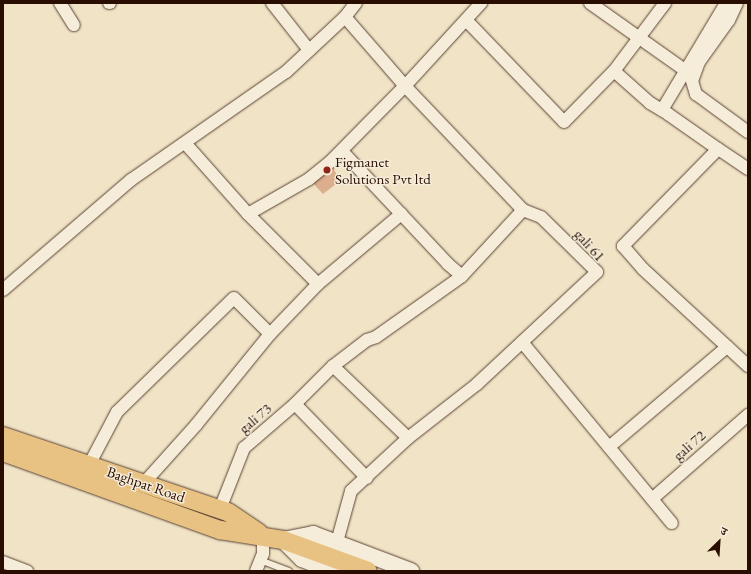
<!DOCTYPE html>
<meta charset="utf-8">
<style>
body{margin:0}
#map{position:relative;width:751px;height:574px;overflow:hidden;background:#f0e3c6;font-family:"EB Garamond","Noto Serif Devanagari",serif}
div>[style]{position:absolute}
.building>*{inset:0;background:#ddae8e}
.roads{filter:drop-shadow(0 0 1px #5b4232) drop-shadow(0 0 1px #5b4232)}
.lane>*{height:6px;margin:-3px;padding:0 3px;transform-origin:3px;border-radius:3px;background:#f5edda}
.street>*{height:12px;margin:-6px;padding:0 6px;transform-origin:6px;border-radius:6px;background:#f5edda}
.secondary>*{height:16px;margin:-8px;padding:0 8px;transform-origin:8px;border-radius:8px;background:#f5edda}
.primary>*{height:18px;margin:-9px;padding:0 9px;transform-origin:9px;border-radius:9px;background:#e8c283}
.dots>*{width:11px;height:11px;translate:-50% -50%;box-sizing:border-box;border:2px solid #f5edda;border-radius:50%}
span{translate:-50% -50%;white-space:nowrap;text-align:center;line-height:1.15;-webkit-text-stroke:3px #f5edda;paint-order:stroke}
.poi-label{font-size:15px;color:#290d00}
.left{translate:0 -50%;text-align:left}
.street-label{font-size:15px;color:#290d00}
.frame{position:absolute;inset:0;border:4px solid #290d00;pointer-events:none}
.north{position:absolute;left:699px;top:522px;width:40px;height:40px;-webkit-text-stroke:3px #f5edda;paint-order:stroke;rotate:25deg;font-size:11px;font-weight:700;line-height:16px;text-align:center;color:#290d00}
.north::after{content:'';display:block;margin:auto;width:14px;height:18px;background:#290d00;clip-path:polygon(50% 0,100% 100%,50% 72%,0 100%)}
</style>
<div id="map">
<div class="building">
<div style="clip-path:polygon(330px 162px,340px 181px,323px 194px,309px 179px)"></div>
</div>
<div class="roads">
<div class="lane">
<div style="left:260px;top:560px;width:31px;rotate:21deg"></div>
</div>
<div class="street">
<div style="left:60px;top:3px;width:26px;rotate:58deg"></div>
<div style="left:109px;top:3px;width:1px"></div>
<div style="left:272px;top:3px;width:60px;rotate:51.8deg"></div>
<div style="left:590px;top:3px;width:118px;rotate:35.3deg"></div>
<div style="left:737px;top:3px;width:19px;rotate:115deg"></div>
<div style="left:729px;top:20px;width:52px;rotate:125.5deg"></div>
<div style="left:699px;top:62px;width:20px;rotate:110deg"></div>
<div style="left:692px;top:81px;width:14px;rotate:73deg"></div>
<div style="left:696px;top:94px;width:64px;rotate:36.2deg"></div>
<div style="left:466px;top:20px;width:141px;rotate:46.1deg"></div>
<div style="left:564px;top:122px;width:71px;rotate:-45.6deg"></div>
<div style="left:614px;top:71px;width:85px;rotate:-53.1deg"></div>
<div style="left:614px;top:71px;width:48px;rotate:41.6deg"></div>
<div style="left:650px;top:103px;width:21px;rotate:31deg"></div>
<div style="left:668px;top:114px;width:61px;rotate:35deg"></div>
<div style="left:662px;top:110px;width:125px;rotate:-59.1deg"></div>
<div style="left:185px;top:143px;width:95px;rotate:48.4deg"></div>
<div style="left:248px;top:214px;width:99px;rotate:45deg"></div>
<div style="left:342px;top:151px;width:155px;rotate:46.8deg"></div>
<div style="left:448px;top:264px;width:18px;rotate:41deg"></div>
<div style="left:748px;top:169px;width:36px;rotate:-146deg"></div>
<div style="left:718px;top:149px;width:136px;rotate:134.4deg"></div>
<div style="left:623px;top:246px;width:30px;rotate:49deg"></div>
<div style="left:643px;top:269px;width:143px;rotate:42.7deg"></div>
<div style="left:248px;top:214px;width:70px;rotate:-29.8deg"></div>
<div style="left:309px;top:179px;width:27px;rotate:-39deg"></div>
<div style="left:330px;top:162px;width:107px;rotate:-45.4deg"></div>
<div style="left:405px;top:86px;width:91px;rotate:-131deg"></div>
<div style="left:3px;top:290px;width:169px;rotate:-40.7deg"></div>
<div style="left:131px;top:180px;width:189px;rotate:-34.9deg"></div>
<div style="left:286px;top:72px;width:81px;rotate:-43deg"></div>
<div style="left:345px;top:17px;width:18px;rotate:-52deg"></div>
<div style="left:522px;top:342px;width:235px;rotate:50.4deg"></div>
<div style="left:333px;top:366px;width:104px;rotate:43.8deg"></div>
<div style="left:295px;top:404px;width:103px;rotate:45.8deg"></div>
<div style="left:609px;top:447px;width:155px;rotate:-40.3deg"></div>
<div style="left:89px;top:465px;width:60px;rotate:-62.2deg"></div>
<div style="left:117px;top:412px;width:163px;rotate:-44.3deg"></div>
<div style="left:234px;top:298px;width:51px;rotate:45deg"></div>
<div style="left:144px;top:483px;width:78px;rotate:-48.1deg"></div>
<div style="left:196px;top:425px;width:117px;rotate:-50.9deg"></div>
<div style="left:270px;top:334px;width:69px;rotate:-46.2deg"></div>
<div style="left:318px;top:284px;width:109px;rotate:-40.1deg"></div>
<div style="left:652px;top:499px;width:128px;rotate:-41.2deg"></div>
<div style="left:220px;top:509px;width:66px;rotate:-68.5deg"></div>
<div style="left:244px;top:448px;width:67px;rotate:-40.8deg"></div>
<div style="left:295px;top:404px;width:54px;rotate:-45deg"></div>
<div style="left:333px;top:366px;width:43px;rotate:-37.4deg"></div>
<div style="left:367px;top:340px;width:9px;rotate:-18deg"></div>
<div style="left:376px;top:337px;width:105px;rotate:-35.3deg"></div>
<div style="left:462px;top:276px;width:90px;rotate:-47.3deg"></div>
<div style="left:337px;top:542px;width:53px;rotate:-74.6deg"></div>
<div style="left:351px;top:491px;width:78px;rotate:-42.9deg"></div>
<div style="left:408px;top:438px;width:88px;rotate:-38deg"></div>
<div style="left:477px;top:384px;width:164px;rotate:-43deg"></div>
<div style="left:597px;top:272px;width:78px;rotate:-135.5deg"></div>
<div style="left:541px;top:217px;width:19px;rotate:-159deg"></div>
<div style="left:523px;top:210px;width:171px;rotate:-133.6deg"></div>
<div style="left:405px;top:86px;width:113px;rotate:-47.5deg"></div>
<div style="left:3px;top:562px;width:26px;rotate:21deg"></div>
<div style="left:256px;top:571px;width:18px;rotate:-68deg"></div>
<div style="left:263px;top:554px;width:18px;rotate:-90deg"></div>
</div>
<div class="secondary">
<div style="left:283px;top:540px;width:31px;rotate:-11deg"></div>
<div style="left:313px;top:534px;width:105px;rotate:20.7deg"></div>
<div style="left:283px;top:540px;width:27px;rotate:45deg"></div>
<div style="left:302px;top:559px;width:34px;rotate:21deg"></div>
</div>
<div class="primary">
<div style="left:3px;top:436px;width:237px;rotate:18.7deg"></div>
<div style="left:228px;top:512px;width:37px;rotate:34deg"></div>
<div style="left:3px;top:452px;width:231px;rotate:19.8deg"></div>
<div style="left:220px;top:530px;width:64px;rotate:9deg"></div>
<div style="left:283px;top:540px;width:90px;rotate:20deg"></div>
</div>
</div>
<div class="dots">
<div style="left:327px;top:170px;background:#8f2418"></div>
</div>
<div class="poi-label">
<span class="left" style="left:335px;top:170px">Figmanet<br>Solutions Pvt ltd</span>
</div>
<div class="street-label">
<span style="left:590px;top:245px;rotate:48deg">gali 61</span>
<span style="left:255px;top:418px;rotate:-40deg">gali 73</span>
<span style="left:689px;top:445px;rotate:-41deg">gali 72</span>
<span style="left:146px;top:484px;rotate:19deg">Baghpat Road</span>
</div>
<div class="frame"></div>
<div class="north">उ</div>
</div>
